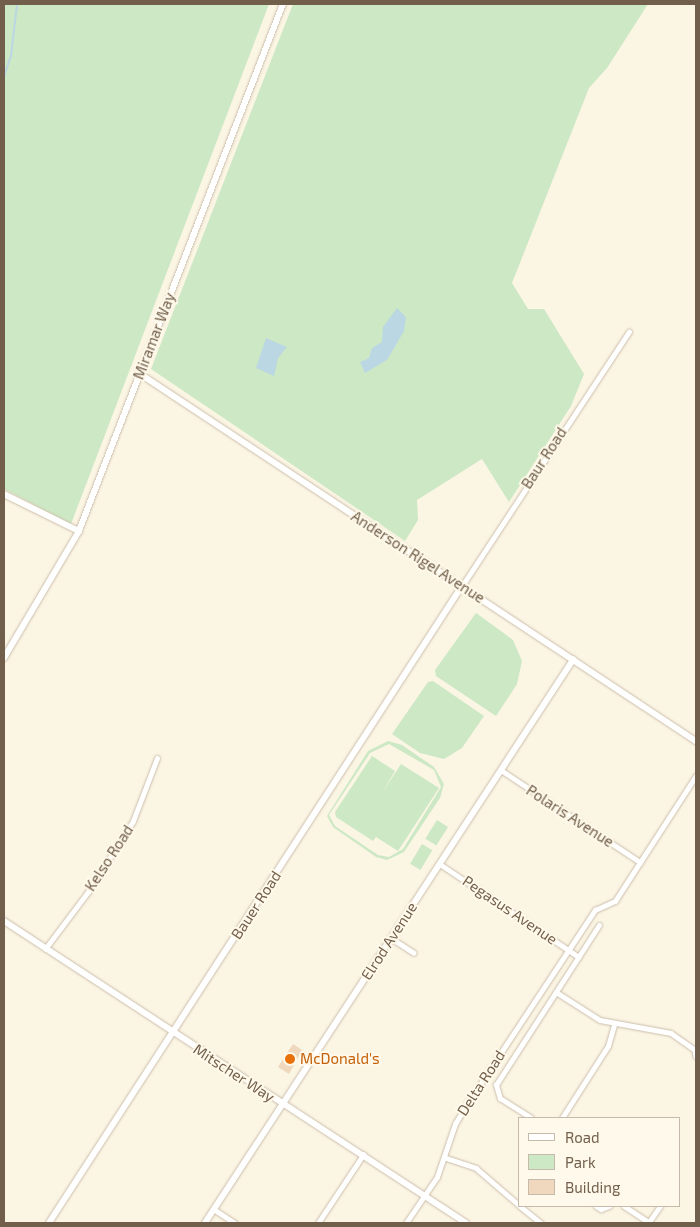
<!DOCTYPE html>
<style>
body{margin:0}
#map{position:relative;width:700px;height:1227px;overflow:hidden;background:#fbf5e4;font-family:"Exo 2",sans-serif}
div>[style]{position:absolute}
.green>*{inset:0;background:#cde8c4;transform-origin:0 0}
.water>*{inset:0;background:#bad7e3}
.stream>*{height:2px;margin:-1px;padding:0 1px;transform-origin:1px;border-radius:1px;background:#bad7e3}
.building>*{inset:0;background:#efd8bd}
.roads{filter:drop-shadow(0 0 1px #ccbeab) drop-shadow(0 0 1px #ccbeab)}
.minor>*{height:4.5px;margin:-2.25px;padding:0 2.25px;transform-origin:2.25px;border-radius:2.25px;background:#fff}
.tertiary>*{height:5.5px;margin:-2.75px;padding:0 2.75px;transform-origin:2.75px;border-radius:2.75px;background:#fff}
.secondary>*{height:6px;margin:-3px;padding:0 3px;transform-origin:3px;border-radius:3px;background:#fff}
.dots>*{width:14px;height:14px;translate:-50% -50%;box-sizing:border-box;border:2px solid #fef9ea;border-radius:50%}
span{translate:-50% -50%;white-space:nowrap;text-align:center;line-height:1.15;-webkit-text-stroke:4px #fef9ea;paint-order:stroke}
.street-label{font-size:15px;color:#725f4b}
.food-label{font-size:15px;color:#c56008}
.left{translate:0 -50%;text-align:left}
.frame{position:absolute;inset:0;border:5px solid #725f4b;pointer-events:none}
.legend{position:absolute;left:518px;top:1117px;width:162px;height:90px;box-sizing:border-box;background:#fef9ea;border:1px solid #c6bbaa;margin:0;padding:6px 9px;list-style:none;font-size:15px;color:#725f4b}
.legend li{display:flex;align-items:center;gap:10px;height:25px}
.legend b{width:25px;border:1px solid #c6bbaa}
</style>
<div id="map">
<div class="green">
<div style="clip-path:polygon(4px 4px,269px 4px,71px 524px,4px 489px)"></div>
<div style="clip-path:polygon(293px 4px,648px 4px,607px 68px,589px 88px,512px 283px,528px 309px,544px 309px,584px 374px,571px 406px,509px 502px,482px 459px,417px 500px,418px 520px,405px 541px,151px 369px)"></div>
<div style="clip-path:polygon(476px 613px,513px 640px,522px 661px,517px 684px,496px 716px,436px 676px,435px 670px)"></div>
<div style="clip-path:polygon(433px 681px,484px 716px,462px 748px,444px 759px,420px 753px,392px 734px,428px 682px)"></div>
<div style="clip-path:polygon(evenodd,388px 741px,402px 745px,434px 767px,444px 784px,440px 798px,404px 852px,387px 860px,376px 857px,333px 827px,327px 816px,368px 751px,388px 741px,389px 744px,434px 770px,441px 787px,403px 849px,389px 857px,378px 855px,335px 826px,329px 815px,370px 753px,389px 744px)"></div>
<div style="clip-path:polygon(372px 756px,395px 771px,382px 793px,401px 764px,439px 788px,398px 851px,376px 837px,373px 841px,336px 817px,335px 812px)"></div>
<div style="left:437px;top:820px;width:13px;height:22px;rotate:32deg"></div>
<div style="left:422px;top:844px;width:12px;height:23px;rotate:31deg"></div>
</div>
<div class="water">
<div style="clip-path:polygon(397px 308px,406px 317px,404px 331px,387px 360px,365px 373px,360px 362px,369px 358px,372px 348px,382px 342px,383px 327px)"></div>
<div style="clip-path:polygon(266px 338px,287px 347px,278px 358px,274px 376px,256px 368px)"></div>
</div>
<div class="stream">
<div style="left:4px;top:77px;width:22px;rotate:-72deg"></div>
<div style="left:11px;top:56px;width:52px;rotate:-83.4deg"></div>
</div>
<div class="building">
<div style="clip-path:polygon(293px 1044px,302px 1050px,289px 1074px,278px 1067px)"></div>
</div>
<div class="roads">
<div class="minor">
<div style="left:462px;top:586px;width:304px;rotate:-56.7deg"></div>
<div style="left:501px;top:770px;width:167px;rotate:33.5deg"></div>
<div style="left:440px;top:864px;width:167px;rotate:33.8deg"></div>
<div style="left:391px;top:938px;width:27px;rotate:33deg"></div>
<div style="left:45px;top:949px;width:71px;rotate:-53deg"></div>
<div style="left:88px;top:892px;width:84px;rotate:-57.6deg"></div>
<div style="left:133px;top:821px;width:67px;rotate:-69.1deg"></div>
<div style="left:556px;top:992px;width:52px;rotate:32.5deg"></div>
<div style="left:600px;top:1020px;width:72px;rotate:10.4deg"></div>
<div style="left:671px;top:1033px;width:29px;rotate:35deg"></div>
<div style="left:695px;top:1050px;width:6px;rotate:81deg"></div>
<div style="left:531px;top:1118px;width:36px;rotate:-148deg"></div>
<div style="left:500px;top:1099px;width:15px;rotate:-106deg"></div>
<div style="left:496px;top:1085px;width:190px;rotate:-57.2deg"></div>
<div style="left:562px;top:1118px;width:85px;rotate:-57.4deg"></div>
<div style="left:608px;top:1046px;width:22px;rotate:-74deg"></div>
<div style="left:446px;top:1158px;width:32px;rotate:18deg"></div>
<div style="left:476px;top:1168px;width:57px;rotate:40.7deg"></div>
<div style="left:520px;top:1206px;width:27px;rotate:39deg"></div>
<div style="left:596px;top:1206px;width:6px;rotate:31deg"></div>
<div style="left:601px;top:1209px;width:9px;rotate:-21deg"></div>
<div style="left:624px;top:1206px;width:30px;rotate:33deg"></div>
<div style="left:215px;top:1210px;width:24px;rotate:33deg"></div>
<div style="left:649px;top:1222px;width:19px;rotate:-55deg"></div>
<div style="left:318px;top:1223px;width:82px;rotate:-56.5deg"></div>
<div style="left:406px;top:1223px;width:55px;rotate:-56deg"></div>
<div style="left:437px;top:1177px;width:56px;rotate:-71.2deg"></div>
<div style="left:455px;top:1124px;width:27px;rotate:-59deg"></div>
<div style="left:469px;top:1101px;width:229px;rotate:-56.6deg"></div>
<div style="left:595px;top:910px;width:22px;rotate:-24deg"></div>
<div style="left:615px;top:901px;width:149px;rotate:-57.1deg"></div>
</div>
<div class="tertiary">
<div style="left:139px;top:373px;width:668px;rotate:33.45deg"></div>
<div style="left:4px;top:494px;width:84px;rotate:26.3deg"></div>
<div style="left:4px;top:658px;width:147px;rotate:-59.4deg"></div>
<div style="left:79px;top:531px;width:565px;rotate:-68.84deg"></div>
<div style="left:49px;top:1223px;width:759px;rotate:-57.04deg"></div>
<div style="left:205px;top:1223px;width:673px;rotate:-56.83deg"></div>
</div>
<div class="secondary">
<div style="left:4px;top:921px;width:552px;rotate:33.17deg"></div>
</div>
</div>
<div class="dots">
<div style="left:290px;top:1059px;background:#e8710a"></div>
</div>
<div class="street-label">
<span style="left:154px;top:336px;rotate:-69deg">Miramar Way</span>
<span style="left:544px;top:458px;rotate:-57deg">Baur Road</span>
<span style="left:418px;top:557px;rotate:33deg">Anderson Rigel Avenue</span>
<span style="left:570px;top:816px;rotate:33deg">Polaris Avenue</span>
<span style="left:109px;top:858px;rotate:-57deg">Kelso Road</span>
<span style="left:256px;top:905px;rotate:-57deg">Bauer Road</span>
<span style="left:510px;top:910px;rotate:34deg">Pegasus Avenue</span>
<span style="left:389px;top:941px;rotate:-57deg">Elrod Avenue</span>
<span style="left:234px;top:1073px;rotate:33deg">Mitscher Way</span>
<span style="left:481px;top:1083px;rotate:-57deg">Delta Road</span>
</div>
<div class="food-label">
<span class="left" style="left:300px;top:1059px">McDonald's</span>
</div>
<div class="frame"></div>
<ul class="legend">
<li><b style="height:6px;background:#fff"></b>Road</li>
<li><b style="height:14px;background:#cde8c4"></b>Park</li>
<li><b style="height:14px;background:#efd8bd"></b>Building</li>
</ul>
</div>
